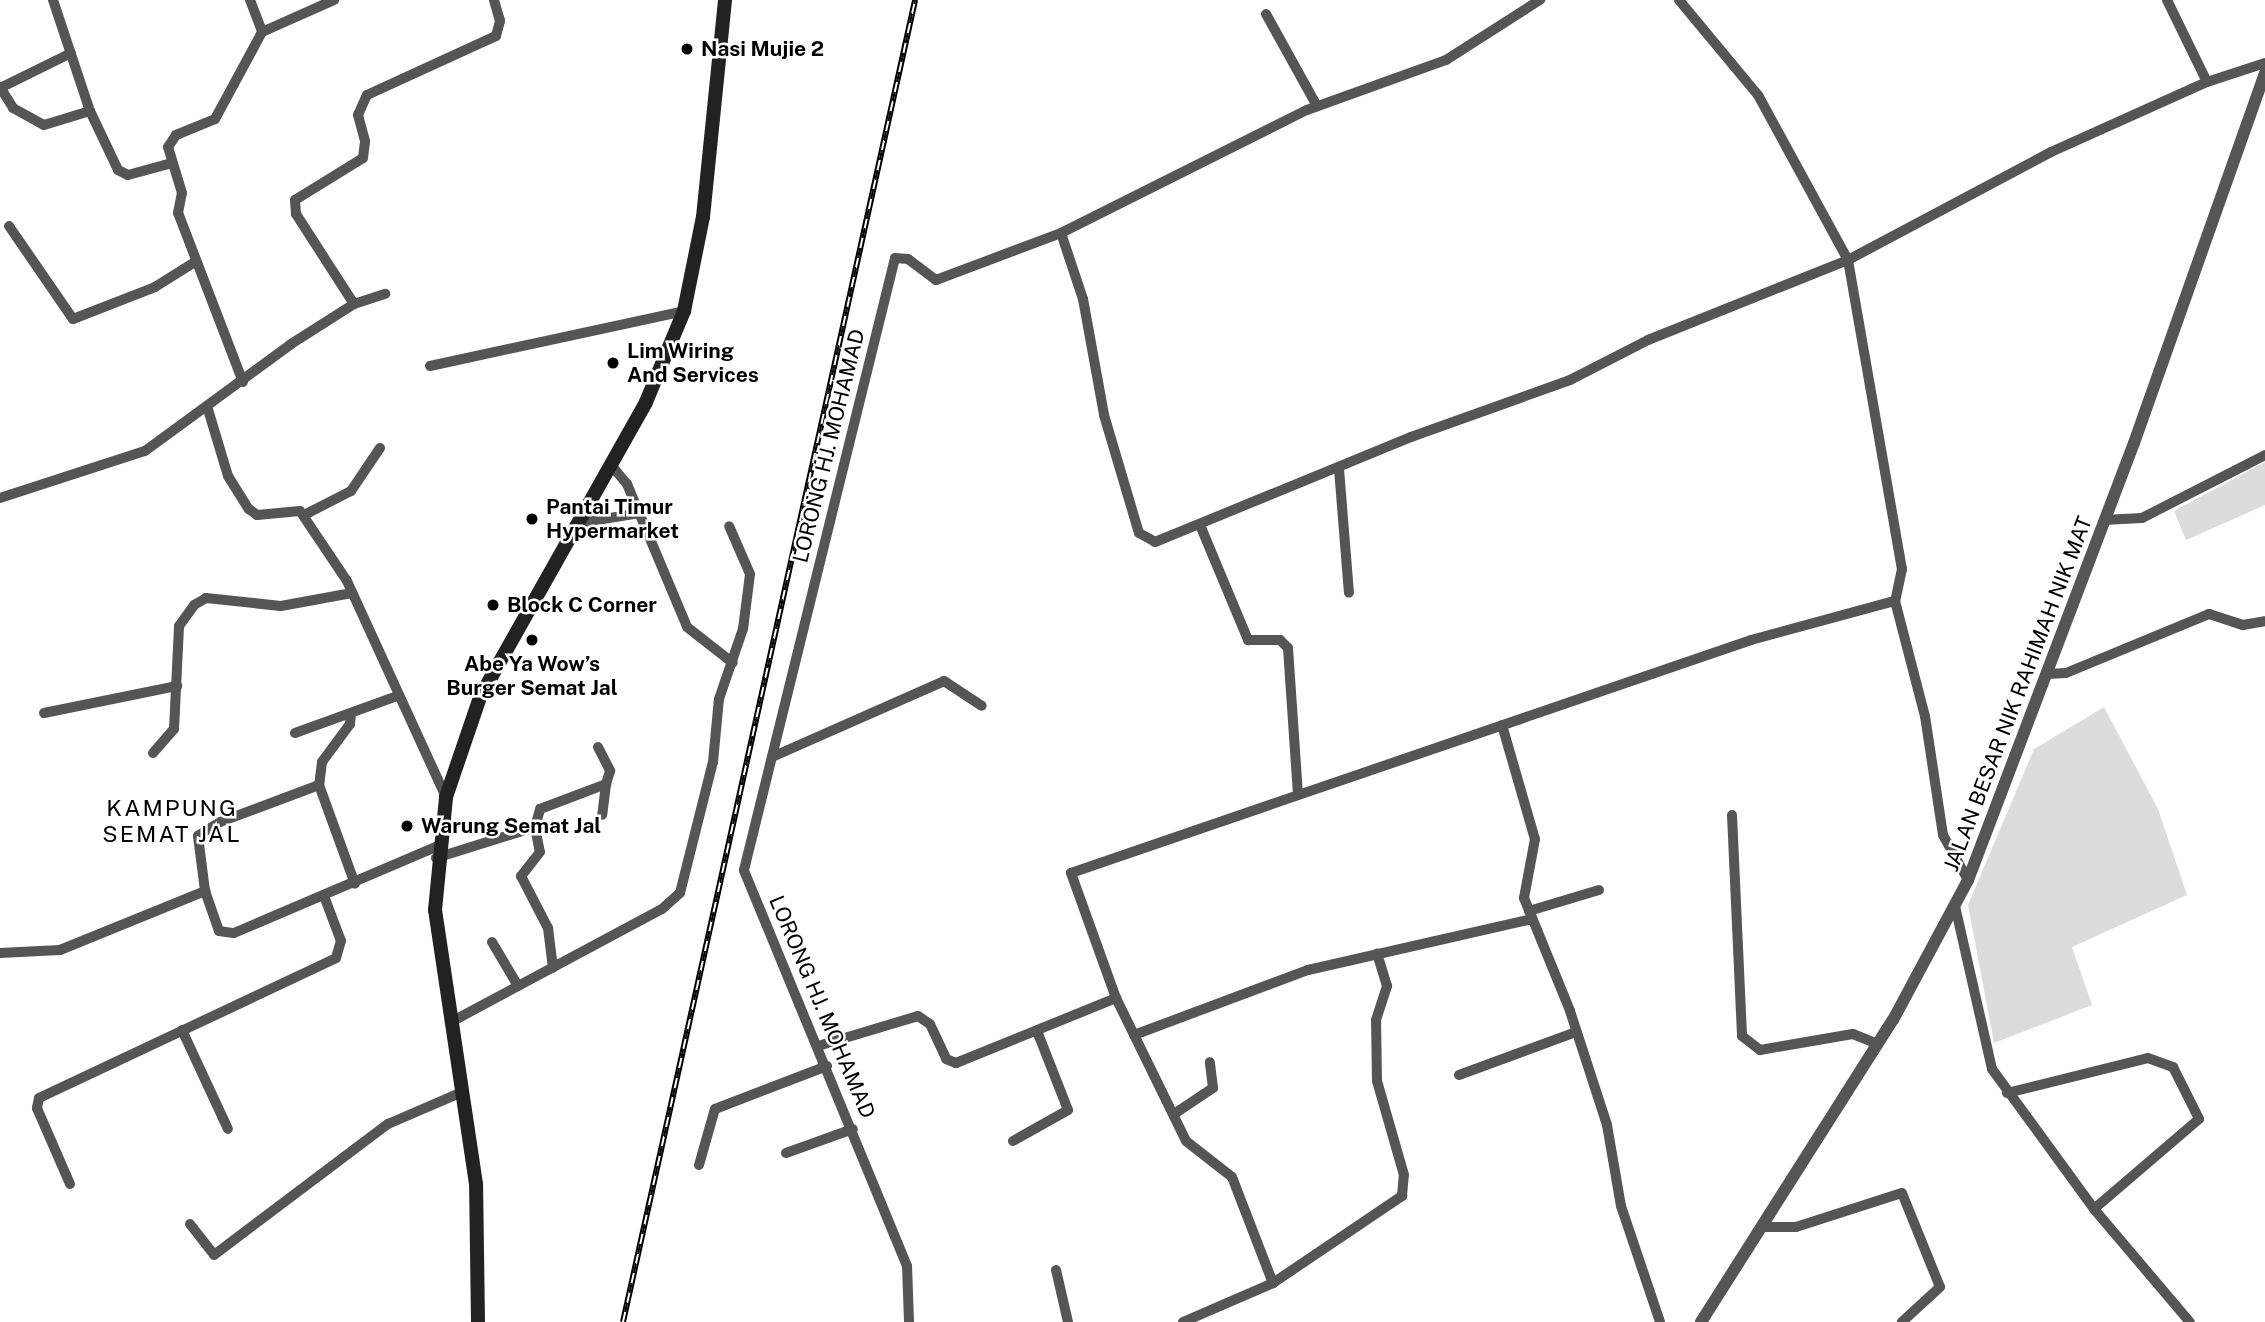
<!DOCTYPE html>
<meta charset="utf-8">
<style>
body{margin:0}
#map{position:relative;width:2265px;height:1322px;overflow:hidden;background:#fff;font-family:"Public Sans",sans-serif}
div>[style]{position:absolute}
.green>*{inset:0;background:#dcdcdc}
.minor>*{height:10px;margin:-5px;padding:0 5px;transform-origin:5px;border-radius:5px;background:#555}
.tertiary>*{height:12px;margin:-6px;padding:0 6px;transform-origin:6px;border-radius:6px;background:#555}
.secondary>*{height:14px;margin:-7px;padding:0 7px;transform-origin:7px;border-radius:7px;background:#222}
.rail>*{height:6px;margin-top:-3px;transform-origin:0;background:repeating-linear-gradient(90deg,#fff 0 10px,#000 0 20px);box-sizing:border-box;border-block:2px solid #000}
.dots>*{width:19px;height:19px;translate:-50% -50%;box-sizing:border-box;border:4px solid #fff;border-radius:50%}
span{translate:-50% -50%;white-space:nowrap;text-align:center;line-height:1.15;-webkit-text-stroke:5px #fff;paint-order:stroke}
.poi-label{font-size:21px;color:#000;font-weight:700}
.left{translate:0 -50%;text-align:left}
.street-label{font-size:21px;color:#000}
.neighbourhood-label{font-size:23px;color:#000;letter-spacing:2px}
</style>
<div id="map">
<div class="green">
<div style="clip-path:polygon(2265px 462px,2265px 505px,2186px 540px,2174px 511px)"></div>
<div style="clip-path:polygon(2104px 707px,2158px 809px,2187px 895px,2072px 947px,2092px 1005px,1994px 1043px,1968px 905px,2034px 749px)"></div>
</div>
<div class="minor">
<div style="left:53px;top:0;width:117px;rotate:71.6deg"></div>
<div style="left:90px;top:111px;width:65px;rotate:64.6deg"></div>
<div style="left:118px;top:170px;width:11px;rotate:27deg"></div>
<div style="left:128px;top:175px;width:46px;rotate:-15.3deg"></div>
<div style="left:250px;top:0;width:34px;rotate:69deg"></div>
<div style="left:1679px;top:0;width:124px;rotate:50.3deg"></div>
<div style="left:1758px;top:95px;width:188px;rotate:61.4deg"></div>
<div style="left:1848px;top:260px;width:314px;rotate:80.1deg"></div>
<div style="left:1902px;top:569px;width:33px;rotate:102deg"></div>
<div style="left:1895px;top:601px;width:119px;rotate:75.4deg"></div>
<div style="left:1925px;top:716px;width:120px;rotate:81.4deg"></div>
<div style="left:1943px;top:835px;width:51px;rotate:60.9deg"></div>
<div style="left:2167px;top:0;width:91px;rotate:64deg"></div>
<div style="left:1266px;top:14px;width:105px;rotate:61deg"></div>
<div style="left:0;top:87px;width:25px;rotate:58deg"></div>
<div style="left:13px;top:108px;width:35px;rotate:29deg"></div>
<div style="left:44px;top:125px;width:48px;rotate:-16.9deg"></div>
<div style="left:0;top:88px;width:79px;rotate:-26.2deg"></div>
<div style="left:9px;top:226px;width:113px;rotate:55.5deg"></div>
<div style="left:73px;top:319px;width:88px;rotate:-21.3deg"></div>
<div style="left:155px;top:287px;width:47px;rotate:-32deg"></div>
<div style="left:1061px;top:233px;width:70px;rotate:71.6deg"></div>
<div style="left:1083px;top:299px;width:118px;rotate:79.7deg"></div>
<div style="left:1104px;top:415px;width:123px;rotate:73.5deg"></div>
<div style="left:1139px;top:533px;width:18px;rotate:29deg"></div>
<div style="left:1155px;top:542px;width:277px;rotate:-22.3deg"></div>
<div style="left:1411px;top:437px;width:169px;rotate:-19.7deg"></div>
<div style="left:1570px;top:380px;width:88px;rotate:-27.1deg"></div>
<div style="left:1648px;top:340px;width:215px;rotate:-21.8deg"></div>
<div style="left:1848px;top:260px;width:230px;rotate:-28deg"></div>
<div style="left:2051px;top:152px;width:171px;rotate:-24.2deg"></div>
<div style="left:2207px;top:82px;width:61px;rotate:-18.1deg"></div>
<div style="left:354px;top:304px;width:107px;rotate:-122.8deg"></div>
<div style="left:296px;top:214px;width:14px;rotate:-94deg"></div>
<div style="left:295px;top:200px;width:80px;rotate:-31.7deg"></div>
<div style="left:363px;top:158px;width:17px;rotate:-83deg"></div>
<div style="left:365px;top:141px;width:27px;rotate:-105deg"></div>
<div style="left:358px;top:115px;width:22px;rotate:-66deg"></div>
<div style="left:367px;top:95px;width:142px;rotate:-24.6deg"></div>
<div style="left:496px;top:36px;width:16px;rotate:-75deg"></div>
<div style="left:500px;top:21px;width:22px;rotate:-106deg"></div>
<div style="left:430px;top:366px;width:260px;rotate:-12.2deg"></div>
<div style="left:243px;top:382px;width:181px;rotate:-111deg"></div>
<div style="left:178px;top:213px;width:20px;rotate:-79deg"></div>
<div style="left:182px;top:193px;width:48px;rotate:-106.9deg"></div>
<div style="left:168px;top:147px;width:14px;rotate:-56deg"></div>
<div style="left:176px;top:135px;width:42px;rotate:-22.3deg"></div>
<div style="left:215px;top:119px;width:99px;rotate:-61.6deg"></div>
<div style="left:262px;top:32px;width:79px;rotate:-24deg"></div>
<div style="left:207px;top:406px;width:73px;rotate:73.3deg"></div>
<div style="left:228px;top:476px;width:39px;rotate:58deg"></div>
<div style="left:249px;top:509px;width:10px;rotate:37deg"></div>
<div style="left:257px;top:515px;width:43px;rotate:-5.3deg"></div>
<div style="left:300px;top:511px;width:84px;rotate:56.1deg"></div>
<div style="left:347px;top:581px;width:238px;rotate:65.4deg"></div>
<div style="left:611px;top:465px;width:25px;rotate:50deg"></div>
<div style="left:627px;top:484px;width:155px;rotate:67.2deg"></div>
<div style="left:687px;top:627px;width:58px;rotate:38deg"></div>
<div style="left:1339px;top:469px;width:124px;rotate:85.4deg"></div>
<div style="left:0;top:498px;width:152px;rotate:-18deg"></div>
<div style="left:145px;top:451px;width:181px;rotate:-36.2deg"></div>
<div style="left:291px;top:344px;width:75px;rotate:-32.4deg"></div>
<div style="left:354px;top:304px;width:33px;rotate:-18deg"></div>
<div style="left:304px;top:515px;width:53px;rotate:-27.1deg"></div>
<div style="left:351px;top:491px;width:52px;rotate:-56deg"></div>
<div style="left:2104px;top:520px;width:38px;rotate:-3deg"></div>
<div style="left:2142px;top:518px;width:138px;rotate:-27.1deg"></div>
<div style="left:578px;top:523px;width:58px;rotate:-9deg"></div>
<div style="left:1200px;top:525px;width:125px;rotate:67.3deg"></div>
<div style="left:1248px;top:640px;width:32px"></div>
<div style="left:1280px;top:640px;width:11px;rotate:45deg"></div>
<div style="left:1288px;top:648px;width:146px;rotate:86.1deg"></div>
<div style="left:2047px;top:674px;width:19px;rotate:-3deg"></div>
<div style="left:2066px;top:673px;width:155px;rotate:-22.4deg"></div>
<div style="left:2209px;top:614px;width:36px;rotate:18deg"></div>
<div style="left:2243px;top:625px;width:22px;rotate:-10deg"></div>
<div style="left:44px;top:713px;width:136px;rotate:-11.5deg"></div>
<div style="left:351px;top:713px;width:11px;rotate:95deg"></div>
<div style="left:350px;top:724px;width:47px;rotate:126.4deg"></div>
<div style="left:322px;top:762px;width:23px;rotate:97deg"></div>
<div style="left:319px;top:785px;width:105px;rotate:70deg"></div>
<div style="left:1502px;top:725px;width:119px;rotate:73.9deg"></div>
<div style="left:1535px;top:839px;width:60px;rotate:100.6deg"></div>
<div style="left:1524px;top:898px;width:122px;rotate:67.8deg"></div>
<div style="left:1570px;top:1011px;width:120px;rotate:72deg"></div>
<div style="left:1607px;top:1125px;width:82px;rotate:80.2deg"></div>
<div style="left:1621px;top:1206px;width:122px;rotate:71.4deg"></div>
<div style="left:295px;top:733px;width:109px;rotate:-19.9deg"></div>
<div style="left:598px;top:747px;width:27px;rotate:63deg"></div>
<div style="left:610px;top:771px;width:14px;rotate:107deg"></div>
<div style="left:153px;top:753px;width:32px;rotate:-49deg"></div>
<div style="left:174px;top:729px;width:103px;rotate:-87.2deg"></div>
<div style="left:179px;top:626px;width:26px;rotate:-54deg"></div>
<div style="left:194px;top:605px;width:14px;rotate:-30deg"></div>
<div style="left:206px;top:598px;width:75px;rotate:6.1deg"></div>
<div style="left:281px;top:606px;width:72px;rotate:-10.4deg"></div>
<div style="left:772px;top:757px;width:188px;rotate:-23.8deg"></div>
<div style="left:944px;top:681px;width:45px;rotate:33.3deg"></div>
<div style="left:319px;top:785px;width:106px;rotate:159.5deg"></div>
<div style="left:220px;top:822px;width:26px;rotate:148deg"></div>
<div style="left:198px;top:836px;width:55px;rotate:82.7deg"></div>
<div style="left:205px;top:891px;width:42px;rotate:70.7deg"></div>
<div style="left:219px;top:931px;width:15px;rotate:8deg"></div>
<div style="left:234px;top:933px;width:222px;rotate:-23.1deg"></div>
<div style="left:1732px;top:815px;width:221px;rotate:87.4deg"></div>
<div style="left:1742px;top:1036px;width:23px;rotate:38deg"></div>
<div style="left:1760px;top:1050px;width:94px;rotate:-9.8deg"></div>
<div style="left:1853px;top:1034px;width:27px;rotate:22deg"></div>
<div style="left:535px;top:827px;width:19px;rotate:-74deg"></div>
<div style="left:540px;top:809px;width:71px;rotate:-20.7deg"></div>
<div style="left:606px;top:784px;width:31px;rotate:97deg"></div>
<div style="left:436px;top:858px;width:104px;rotate:-17.4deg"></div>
<div style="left:535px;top:827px;width:25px;rotate:79deg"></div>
<div style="left:540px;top:852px;width:31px;rotate:128deg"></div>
<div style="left:521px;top:876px;width:59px;rotate:62.6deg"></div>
<div style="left:548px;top:928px;width:40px;rotate:82.9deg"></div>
<div style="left:1955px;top:906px;width:167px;rotate:77.2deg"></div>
<div style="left:1992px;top:1069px;width:173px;rotate:53.9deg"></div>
<div style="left:2094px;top:1209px;width:148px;rotate:49.7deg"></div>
<div style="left:1529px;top:911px;width:73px;rotate:-16.7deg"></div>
<div style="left:492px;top:942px;width:51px;rotate:59.4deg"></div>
<div style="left:0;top:953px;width:60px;rotate:-2.9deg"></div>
<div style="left:60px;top:950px;width:157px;rotate:-22.1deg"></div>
<div style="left:1116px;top:998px;width:133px;rotate:-109.8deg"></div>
<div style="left:1071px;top:873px;width:719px;rotate:-18.91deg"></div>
<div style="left:1751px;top:640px;width:149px;rotate:-15.2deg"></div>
<div style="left:451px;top:1022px;width:239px;rotate:-28.2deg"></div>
<div style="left:662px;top:909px;width:24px;rotate:-42deg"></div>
<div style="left:680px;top:893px;width:135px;rotate:-75.9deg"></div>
<div style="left:713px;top:762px;width:63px;rotate:-84.6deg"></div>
<div style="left:719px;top:699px;width:74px;rotate:-71.1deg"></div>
<div style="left:743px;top:629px;width:55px;rotate:-82.7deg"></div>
<div style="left:750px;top:574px;width:52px;rotate:-113.6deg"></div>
<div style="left:182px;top:1030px;width:109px;rotate:65.1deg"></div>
<div style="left:1134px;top:1035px;width:186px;rotate:-20.5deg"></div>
<div style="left:1308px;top:970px;width:230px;rotate:-12.8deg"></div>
<div style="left:818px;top:1046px;width:104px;rotate:-16.7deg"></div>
<div style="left:918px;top:1016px;width:14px;rotate:34deg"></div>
<div style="left:930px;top:1024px;width:38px;rotate:65deg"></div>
<div style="left:946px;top:1059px;width:11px;rotate:22deg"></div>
<div style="left:956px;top:1063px;width:173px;rotate:-22.1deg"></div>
<div style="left:1116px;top:998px;width:159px;rotate:63.9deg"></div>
<div style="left:1186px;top:1141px;width:58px;rotate:38deg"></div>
<div style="left:1232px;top:1177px;width:114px;rotate:68.9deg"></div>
<div style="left:1459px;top:1075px;width:125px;rotate:-20.2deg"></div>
<div style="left:2007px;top:1093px;width:145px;rotate:-13.9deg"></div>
<div style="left:2148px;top:1058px;width:27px;rotate:20deg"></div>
<div style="left:2173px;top:1067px;width:58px;rotate:63.4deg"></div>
<div style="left:2199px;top:1119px;width:138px;rotate:139.4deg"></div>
<div style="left:1174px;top:1114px;width:47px;rotate:-33.7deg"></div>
<div style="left:1213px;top:1088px;width:26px;rotate:-97deg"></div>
<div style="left:1013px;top:1141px;width:63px;rotate:-29.4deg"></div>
<div style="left:1068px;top:1110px;width:85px;rotate:-111.4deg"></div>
<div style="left:786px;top:1153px;width:71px;rotate:-19.7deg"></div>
<div style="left:699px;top:1165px;width:58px;rotate:-74.1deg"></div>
<div style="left:715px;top:1109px;width:120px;rotate:-21deg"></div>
<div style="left:70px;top:1184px;width:83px;rotate:-113.5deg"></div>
<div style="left:37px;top:1108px;width:10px;rotate:-79deg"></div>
<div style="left:39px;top:1098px;width:328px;rotate:-25.2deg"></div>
<div style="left:336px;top:958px;width:18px;rotate:-74deg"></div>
<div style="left:341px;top:941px;width:48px;rotate:-110.7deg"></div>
<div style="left:190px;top:1224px;width:39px;rotate:52deg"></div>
<div style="left:214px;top:1255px;width:218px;rotate:-37deg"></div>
<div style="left:388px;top:1124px;width:78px;rotate:-23.3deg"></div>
<div style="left:1765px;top:1227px;width:31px"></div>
<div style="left:1796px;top:1227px;width:111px;rotate:-17.8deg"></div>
<div style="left:1902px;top:1193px;width:101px;rotate:68deg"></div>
<div style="left:1940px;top:1287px;width:52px;rotate:137.4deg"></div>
<div style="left:1056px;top:1270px;width:53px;rotate:77deg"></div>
<div style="left:909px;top:1322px;width:56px;rotate:-92deg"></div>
<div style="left:907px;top:1266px;width:428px;rotate:-112.4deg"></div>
<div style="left:744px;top:870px;width:630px;rotate:-76.14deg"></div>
<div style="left:895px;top:258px;width:13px;rotate:4deg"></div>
<div style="left:908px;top:259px;width:35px;rotate:37deg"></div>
<div style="left:936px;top:280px;width:134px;rotate:-20.6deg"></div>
<div style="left:1061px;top:233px;width:275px;rotate:-26.6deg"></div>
<div style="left:1307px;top:110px;width:148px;rotate:-19.8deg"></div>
<div style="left:1446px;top:60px;width:112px;rotate:-32.6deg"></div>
<div style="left:1183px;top:1322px;width:98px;rotate:-23.4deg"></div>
<div style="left:1273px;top:1283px;width:156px;rotate:-34deg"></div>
<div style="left:1402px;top:1196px;width:21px;rotate:-85deg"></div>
<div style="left:1404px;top:1175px;width:98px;rotate:-106deg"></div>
<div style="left:1377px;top:1081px;width:61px;rotate:-90.9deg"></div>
<div style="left:1376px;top:1020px;width:36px;rotate:-72deg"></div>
<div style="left:1387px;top:986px;width:34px;rotate:-107deg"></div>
</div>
<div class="tertiary">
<div style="left:1701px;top:1322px;width:358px;rotate:-57.6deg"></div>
<div style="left:1893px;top:1020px;width:159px;rotate:-61.8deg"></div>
<div style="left:1968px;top:880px;width:467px;rotate:-69.2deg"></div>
<div style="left:2134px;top:443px;width:392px;rotate:-70.5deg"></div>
</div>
<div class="secondary">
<div style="left:478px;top:1322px;width:138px;rotate:-90.8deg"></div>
<div style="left:476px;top:1184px;width:277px;rotate:-98.5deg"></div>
<div style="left:435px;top:910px;width:114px;rotate:-84.4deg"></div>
<div style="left:446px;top:797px;width:106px;rotate:-71.2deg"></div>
<div style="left:480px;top:697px;width:338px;rotate:-60.6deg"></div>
<div style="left:646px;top:402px;width:99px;rotate:-67.3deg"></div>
<div style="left:684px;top:311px;width:96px;rotate:-78.6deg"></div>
<div style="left:703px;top:217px;width:218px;rotate:-84.2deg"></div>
</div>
<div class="rail">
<div style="left:623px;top:1322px;width:1354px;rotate:-77.54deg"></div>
</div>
<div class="dots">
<div style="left:687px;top:49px;background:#000"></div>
<div style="left:613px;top:363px;background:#000"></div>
<div style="left:532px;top:519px;background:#000"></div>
<div style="left:493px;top:605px;background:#000"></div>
<div style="left:532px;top:640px;background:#000"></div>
<div style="left:407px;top:826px;background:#000"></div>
</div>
<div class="poi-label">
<span class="left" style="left:701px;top:49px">Nasi Mujie 2</span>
<span class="left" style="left:627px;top:363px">Lim Wiring<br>And Services</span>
<span class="left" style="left:546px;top:519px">Pantai Timur<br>Hypermarket</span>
<span class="left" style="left:507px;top:605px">Block C Corner</span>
<span style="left:532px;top:676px">Abe Ya Wow’s<br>Burger Semat Jal</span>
<span class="left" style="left:421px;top:826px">Warung Semat Jal</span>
</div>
<div class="street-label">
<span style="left:829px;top:446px;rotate:-76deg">LORONG HJ. MOHAMAD</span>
<span style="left:2018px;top:694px;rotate:-69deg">JALAN BESAR NIK RAHIMAH NIK MAT</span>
<span style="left:822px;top:1007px;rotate:67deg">LORONG HJ. MOHAMAD</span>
</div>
<div class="neighbourhood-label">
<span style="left:172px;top:821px">KAMPUNG<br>SEMAT JAL</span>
</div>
</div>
